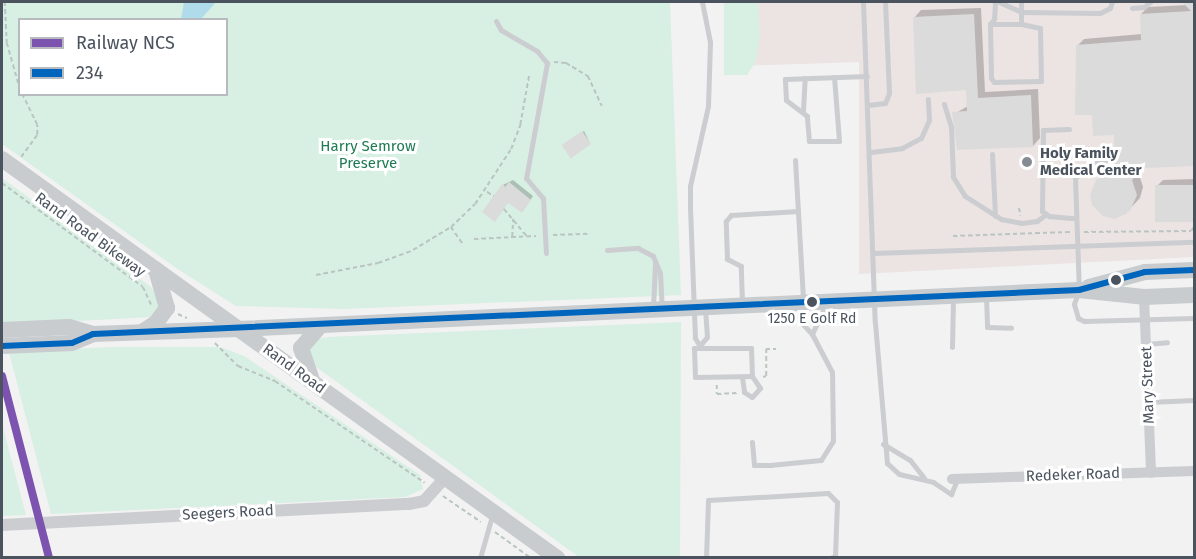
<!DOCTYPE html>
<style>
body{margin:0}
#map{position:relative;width:1196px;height:559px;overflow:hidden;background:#f2f2f2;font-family:"Fira Sans",sans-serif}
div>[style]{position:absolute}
.medical>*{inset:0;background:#ece3e3}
.green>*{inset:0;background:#d8efe3}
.water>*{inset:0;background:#b0dbea}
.shadow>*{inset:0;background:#0003}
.building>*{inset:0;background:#dbdbdc;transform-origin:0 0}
.path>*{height:1.5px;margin-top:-0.75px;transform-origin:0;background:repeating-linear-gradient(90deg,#bac5c2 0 4.5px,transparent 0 7.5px)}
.service>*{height:5px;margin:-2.5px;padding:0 2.5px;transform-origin:2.5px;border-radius:2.5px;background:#cccdd0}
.minor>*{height:10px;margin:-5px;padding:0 5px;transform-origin:5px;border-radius:5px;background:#cccdd0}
.tertiary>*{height:12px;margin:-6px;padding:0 6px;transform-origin:6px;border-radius:6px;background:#cccdd0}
.primary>*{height:16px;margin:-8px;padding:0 8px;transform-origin:8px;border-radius:8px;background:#c8ccce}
.bus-1>*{height:6px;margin:-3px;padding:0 3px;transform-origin:3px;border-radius:3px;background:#0065bd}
.rail-1>*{height:8px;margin:-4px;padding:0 4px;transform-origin:4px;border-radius:4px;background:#7c53af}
.dots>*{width:16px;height:16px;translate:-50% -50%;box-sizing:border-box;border:3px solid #fff;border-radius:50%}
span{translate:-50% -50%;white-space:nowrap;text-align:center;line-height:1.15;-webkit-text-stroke:6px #fff;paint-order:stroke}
.bus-label{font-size:14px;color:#4a535e}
.park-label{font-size:15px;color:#1d7c52}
.poi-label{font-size:15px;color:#4a535e;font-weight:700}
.left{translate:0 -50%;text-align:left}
.street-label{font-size:15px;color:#4a535e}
.frame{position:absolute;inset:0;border:3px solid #4a535e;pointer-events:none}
.legend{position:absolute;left:18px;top:18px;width:210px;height:78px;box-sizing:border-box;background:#fff;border:2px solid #b7babf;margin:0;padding:8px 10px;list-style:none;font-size:18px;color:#4a535e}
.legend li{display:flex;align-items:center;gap:12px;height:30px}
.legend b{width:30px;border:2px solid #b7babf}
</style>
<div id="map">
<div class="medical">
<div style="clip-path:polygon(736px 2px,1194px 2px,1194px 257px,859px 274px,859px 62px,736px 66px)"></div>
</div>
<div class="green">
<div style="clip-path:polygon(evenodd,2px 2px,670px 2px,681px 295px,344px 309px,236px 306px,176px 268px,2px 144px,2px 2px,20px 20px,226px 20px,226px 94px,20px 94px,20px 20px)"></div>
<div style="clip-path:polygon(724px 2px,758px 2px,760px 35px,756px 61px,747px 75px,724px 75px)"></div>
<div style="clip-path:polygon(2px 178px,151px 287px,162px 304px,153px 317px,2px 325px)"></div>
<div style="clip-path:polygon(681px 322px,680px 557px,579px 557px,312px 364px,308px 348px,317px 339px,329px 337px)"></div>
<div style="clip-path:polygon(112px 347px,220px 347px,244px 356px,420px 475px,423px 489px,405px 497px,51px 514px,9px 352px)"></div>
<div style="clip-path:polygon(2px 424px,26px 515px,2px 516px)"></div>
</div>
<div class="water">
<div style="clip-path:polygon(184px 2px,216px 2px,201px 19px,181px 19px)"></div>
</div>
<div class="shadow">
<div style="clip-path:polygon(1184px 2px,1194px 2px,1194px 165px,1142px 167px,1138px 171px,1143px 187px,1140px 198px,1125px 214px,1109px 217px,1097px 181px,1117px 168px,1115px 133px,1093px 113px,1077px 46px,1084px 39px,1142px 34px,1141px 14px,1148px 7px,1188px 5px)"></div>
<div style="clip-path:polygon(981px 8px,985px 92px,1038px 89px,1040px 138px,1033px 146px,954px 114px,968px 106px,968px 89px,914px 18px,921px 10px)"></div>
<div style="clip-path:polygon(584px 131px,590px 143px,565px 144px)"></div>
<div style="clip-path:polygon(1194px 179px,1194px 220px,1158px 222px,1156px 187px,1163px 180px)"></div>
<div style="clip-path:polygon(513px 180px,533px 196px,525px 208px,503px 185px)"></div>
</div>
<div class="building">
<div style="clip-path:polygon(1182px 2px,1194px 2px,1194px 166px,1142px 168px,1132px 180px,1137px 195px,1130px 211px,1115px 219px,1103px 216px,1092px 205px,1090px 195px,1096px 180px,1115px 171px,1114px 135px,1093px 136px,1092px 115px,1075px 115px,1076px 45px,1141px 40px,1140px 14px,1191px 11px)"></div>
<div style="clip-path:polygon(974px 14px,978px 98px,1031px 95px,1033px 147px,957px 150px,952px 112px,967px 111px,966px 90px,916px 94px,913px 17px)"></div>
<div style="left:582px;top:131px;width:16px;height:25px;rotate:55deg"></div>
<div style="clip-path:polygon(509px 182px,531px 200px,522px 213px,508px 203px,495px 222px,482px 212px,502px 184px,505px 187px)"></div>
<div style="left:1194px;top:185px;width:37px;height:39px;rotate:90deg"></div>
</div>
<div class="path">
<div style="left:5px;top:2px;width:41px;rotate:87.2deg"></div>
<div style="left:7px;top:43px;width:48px;rotate:74.2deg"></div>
<div style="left:554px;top:62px;width:12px;rotate:5deg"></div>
<div style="left:566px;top:63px;width:26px;rotate:31deg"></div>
<div style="left:588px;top:76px;width:33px;rotate:65deg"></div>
<div style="left:21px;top:157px;width:27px;rotate:-54deg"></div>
<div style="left:37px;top:135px;width:10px;rotate:-90deg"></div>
<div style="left:37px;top:125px;width:34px;rotate:-116deg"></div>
<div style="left:2px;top:183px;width:175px;rotate:36.4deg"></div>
<div style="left:143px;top:287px;width:21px;rotate:65deg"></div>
<div style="left:487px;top:192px;width:8px;rotate:30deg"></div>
<div style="left:1019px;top:208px;width:8px;rotate:76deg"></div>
<div style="left:504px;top:209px;width:35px;rotate:50deg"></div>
<div style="left:451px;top:227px;width:21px;rotate:55deg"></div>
<div style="left:1084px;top:232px;width:107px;rotate:-0.5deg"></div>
<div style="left:1191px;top:231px;width:5px;rotate:-53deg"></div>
<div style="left:553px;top:235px;width:35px;rotate:-2deg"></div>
<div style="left:953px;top:236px;width:117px;rotate:-2deg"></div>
<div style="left:512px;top:237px;width:18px;rotate:-87deg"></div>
<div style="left:474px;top:239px;width:62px;rotate:-2.8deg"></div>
<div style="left:316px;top:275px;width:63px;rotate:-11deg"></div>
<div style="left:378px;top:263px;width:37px;rotate:-20deg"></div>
<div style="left:413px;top:250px;width:44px;rotate:-31.2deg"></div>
<div style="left:451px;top:227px;width:33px;rotate:-44deg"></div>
<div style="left:475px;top:204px;width:66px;rotate:-56.8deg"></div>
<div style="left:511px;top:149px;width:26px;rotate:-69deg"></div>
<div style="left:520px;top:125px;width:51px;rotate:-79.8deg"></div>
<div style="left:178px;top:314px;width:10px;rotate:24deg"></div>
<div style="left:215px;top:343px;width:33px;rotate:45deg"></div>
<div style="left:238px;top:366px;width:40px;rotate:22deg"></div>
<div style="left:275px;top:381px;width:181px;rotate:34.2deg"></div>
<div style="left:763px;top:377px;width:3px;rotate:-18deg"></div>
<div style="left:766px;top:376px;width:27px;rotate:-90deg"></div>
<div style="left:766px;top:349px;width:10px"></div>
<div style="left:717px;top:385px;width:9px;rotate:90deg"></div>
<div style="left:717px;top:394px;width:20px;rotate:-3deg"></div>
<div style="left:443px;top:496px;width:46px;rotate:34.4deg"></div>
<div style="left:495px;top:532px;width:44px;rotate:35.8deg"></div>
</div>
<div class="service">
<div style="left:863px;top:2px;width:321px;rotate:87.9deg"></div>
<div style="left:875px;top:323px;width:141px;rotate:85.1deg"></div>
<div style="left:887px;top:463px;width:16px;rotate:43deg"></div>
<div style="left:899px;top:474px;width:35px;rotate:13deg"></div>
<div style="left:933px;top:482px;width:22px;rotate:34deg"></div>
<div style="left:951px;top:494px;width:15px;rotate:-67deg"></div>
<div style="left:995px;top:2px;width:17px;rotate:93deg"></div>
<div style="left:994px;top:19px;width:6px;rotate:129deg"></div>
<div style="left:990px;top:24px;width:54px;rotate:88.9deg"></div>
<div style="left:991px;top:78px;width:5px;rotate:53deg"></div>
<div style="left:994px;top:82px;width:47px;rotate:-1.2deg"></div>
<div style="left:1041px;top:81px;width:53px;rotate:-91.1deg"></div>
<div style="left:1040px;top:28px;width:19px;rotate:-168deg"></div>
<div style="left:1021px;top:24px;width:22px;rotate:-90deg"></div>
<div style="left:999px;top:2px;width:24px;rotate:24deg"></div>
<div style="left:1021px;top:12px;width:79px;rotate:0.7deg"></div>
<div style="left:1100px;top:13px;width:11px;rotate:-27deg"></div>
<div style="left:1110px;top:8px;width:6px;rotate:-72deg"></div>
<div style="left:1132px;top:8px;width:12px;rotate:-5deg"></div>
<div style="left:1144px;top:7px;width:8px;rotate:-40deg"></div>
<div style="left:496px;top:21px;width:10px;rotate:61deg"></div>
<div style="left:501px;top:30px;width:42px;rotate:30.3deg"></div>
<div style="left:537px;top:51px;width:16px;rotate:50deg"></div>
<div style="left:547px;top:63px;width:117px;rotate:100.3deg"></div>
<div style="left:526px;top:178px;width:26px;rotate:50deg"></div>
<div style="left:543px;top:198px;width:55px;rotate:86.9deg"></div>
<div style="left:990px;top:24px;width:31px"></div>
<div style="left:834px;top:77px;width:64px;rotate:85.5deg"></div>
<div style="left:839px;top:141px;width:30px;rotate:180deg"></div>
<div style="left:809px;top:141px;width:25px;rotate:-95deg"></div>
<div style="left:807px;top:116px;width:26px;rotate:-143deg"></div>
<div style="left:786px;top:100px;width:21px;rotate:-93deg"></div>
<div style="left:785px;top:79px;width:82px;rotate:-2.1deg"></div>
<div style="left:944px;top:104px;width:24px;rotate:73deg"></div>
<div style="left:951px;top:127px;width:50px;rotate:87.7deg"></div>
<div style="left:953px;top:177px;width:22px;rotate:58deg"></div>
<div style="left:965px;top:196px;width:43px;rotate:32.6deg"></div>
<div style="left:1001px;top:219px;width:21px;rotate:11deg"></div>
<div style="left:1022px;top:223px;width:15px;rotate:-8deg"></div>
<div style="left:1037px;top:221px;width:11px;rotate:-38deg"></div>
<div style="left:868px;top:105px;width:17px;rotate:-7deg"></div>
<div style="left:885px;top:103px;width:11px;rotate:-68deg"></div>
<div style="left:889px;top:93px;width:91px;rotate:-92.5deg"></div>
<div style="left:803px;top:111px;width:33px;rotate:-87deg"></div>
<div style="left:1069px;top:129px;width:26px;rotate:178deg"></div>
<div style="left:1043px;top:130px;width:81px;rotate:90.7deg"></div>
<div style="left:1042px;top:211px;width:9px;rotate:36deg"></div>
<div style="left:1049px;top:216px;width:25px;rotate:5deg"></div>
<div style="left:871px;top:152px;width:31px;rotate:-7deg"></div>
<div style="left:902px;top:148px;width:21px;rotate:-28deg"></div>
<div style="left:921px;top:138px;width:20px;rotate:-66deg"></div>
<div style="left:929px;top:120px;width:21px;rotate:-93deg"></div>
<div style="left:992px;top:154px;width:62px;rotate:87.2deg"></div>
<div style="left:1110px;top:159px;width:19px;rotate:171deg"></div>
<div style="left:1091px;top:162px;width:23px;rotate:135deg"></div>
<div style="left:1075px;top:178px;width:112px;rotate:88deg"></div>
<div style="left:1079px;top:290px;width:15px;rotate:110deg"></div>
<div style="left:1074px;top:304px;width:15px;rotate:74deg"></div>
<div style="left:1078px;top:318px;width:7px;rotate:27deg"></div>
<div style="left:1084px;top:321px;width:110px;rotate:-1.6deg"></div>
<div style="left:795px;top:160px;width:139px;rotate:86.7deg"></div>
<div style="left:607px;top:250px;width:31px;rotate:-4deg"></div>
<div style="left:638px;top:248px;width:17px;rotate:28deg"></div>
<div style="left:653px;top:256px;width:18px;rotate:68deg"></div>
<div style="left:660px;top:273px;width:34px;rotate:87deg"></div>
<div style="left:873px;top:253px;width:321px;rotate:-2deg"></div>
<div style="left:986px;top:296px;width:31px;rotate:88deg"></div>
<div style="left:987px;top:327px;width:24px;rotate:2deg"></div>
<div style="left:742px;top:302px;width:36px;rotate:-92deg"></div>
<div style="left:741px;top:266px;width:16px;rotate:-153deg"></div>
<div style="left:727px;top:259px;width:38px;rotate:-92deg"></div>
<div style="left:726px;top:221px;width:8px;rotate:-50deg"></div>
<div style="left:731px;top:215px;width:67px;rotate:-3.4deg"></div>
<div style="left:653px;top:307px;width:43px;rotate:-87.3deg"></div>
<div style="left:812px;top:334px;width:31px;rotate:-65deg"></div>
<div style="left:701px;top:344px;width:9px;rotate:-49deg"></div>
<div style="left:707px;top:337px;width:28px;rotate:-94deg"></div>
<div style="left:1146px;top:344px;width:21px;rotate:-5deg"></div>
<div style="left:952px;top:347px;width:49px;rotate:-88.8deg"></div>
<div style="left:694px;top:348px;width:57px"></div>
<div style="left:751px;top:348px;width:28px;rotate:88deg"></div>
<div style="left:752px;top:376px;width:57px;rotate:179deg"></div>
<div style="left:695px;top:377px;width:29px;rotate:-92deg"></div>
<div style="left:701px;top:348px;width:12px;rotate:-121deg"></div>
<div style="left:695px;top:338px;width:133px;rotate:-92.2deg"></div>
<div style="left:690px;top:205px;width:19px;rotate:-90deg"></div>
<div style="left:690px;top:186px;width:82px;rotate:-77.3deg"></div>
<div style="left:708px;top:106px;width:64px;rotate:-88.2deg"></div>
<div style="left:710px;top:42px;width:41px;rotate:-101.3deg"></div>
<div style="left:742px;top:377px;width:15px;rotate:82deg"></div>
<div style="left:744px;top:392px;width:9px;rotate:32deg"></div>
<div style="left:752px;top:397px;width:12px;rotate:-48deg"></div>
<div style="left:760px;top:388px;width:14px;rotate:-124deg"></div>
<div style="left:1148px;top:402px;width:46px;rotate:-2.5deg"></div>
<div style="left:752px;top:442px;width:23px;rotate:85deg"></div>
<div style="left:754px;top:465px;width:16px"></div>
<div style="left:770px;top:465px;width:51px;rotate:-5.6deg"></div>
<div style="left:821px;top:460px;width:22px;rotate:-58deg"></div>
<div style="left:833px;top:441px;width:69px;rotate:-90.8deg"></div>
<div style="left:832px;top:372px;width:43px;rotate:-117.8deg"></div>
<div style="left:812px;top:334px;width:35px;rotate:-133deg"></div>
<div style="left:883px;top:444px;width:31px;rotate:31deg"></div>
<div style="left:910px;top:460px;width:23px;rotate:52deg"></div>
<div style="left:480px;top:558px;width:44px;rotate:-74.1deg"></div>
<div style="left:706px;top:558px;width:58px;rotate:-88deg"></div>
<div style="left:708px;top:500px;width:120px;rotate:-3.3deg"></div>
<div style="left:828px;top:493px;width:13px;rotate:45deg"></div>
<div style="left:837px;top:502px;width:54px;rotate:92.1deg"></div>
<div style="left:835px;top:556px;width:5px;rotate:158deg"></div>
<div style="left:736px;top:558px;width:49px"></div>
</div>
<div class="minor">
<div style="left:1144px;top:297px;width:176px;rotate:87.7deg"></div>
<div style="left:952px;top:479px;width:242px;rotate:-1.9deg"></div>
</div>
<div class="tertiary">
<div style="left:2px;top:525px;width:408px;rotate:-3deg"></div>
<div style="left:409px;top:504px;width:15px;rotate:-11deg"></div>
<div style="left:424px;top:501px;width:31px;rotate:-48deg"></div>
</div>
<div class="primary">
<div style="left:2px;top:159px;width:684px;rotate:35.71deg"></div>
<div style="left:1089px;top:287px;width:58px;rotate:-15deg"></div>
<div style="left:1145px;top:272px;width:49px;rotate:-2.3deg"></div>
<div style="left:2px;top:330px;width:67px;rotate:-2.6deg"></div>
<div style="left:69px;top:327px;width:25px;rotate:16deg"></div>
<div style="left:93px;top:334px;width:145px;rotate:-2deg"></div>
<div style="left:238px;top:329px;width:842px;rotate:-2.66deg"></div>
<div style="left:1079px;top:290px;width:65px;rotate:6.1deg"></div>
<div style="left:1144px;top:297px;width:50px;rotate:-2.3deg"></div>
<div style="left:142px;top:332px;width:17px;rotate:-33deg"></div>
<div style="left:156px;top:323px;width:19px;rotate:-54deg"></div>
<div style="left:167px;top:308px;width:40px;rotate:-106deg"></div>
<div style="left:2px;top:346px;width:70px;rotate:-2.5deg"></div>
<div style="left:72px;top:343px;width:23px;rotate:-23deg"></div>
<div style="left:312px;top:380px;width:34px;rotate:-109deg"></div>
<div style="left:301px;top:348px;width:29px;rotate:-49deg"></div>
</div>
<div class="bus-1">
<div style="left:2px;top:346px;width:70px;rotate:-2.5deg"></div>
<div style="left:72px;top:343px;width:23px;rotate:-23deg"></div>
<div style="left:93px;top:334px;width:987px;rotate:-2.56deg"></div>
<div style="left:1079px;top:290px;width:68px;rotate:-15.3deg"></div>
<div style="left:1145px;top:272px;width:49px;rotate:-2.3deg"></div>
</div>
<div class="rail-1">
<div style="left:2px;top:376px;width:188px;rotate:75.5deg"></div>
</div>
<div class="dots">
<div style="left:1027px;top:162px;background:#858b92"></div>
<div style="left:1116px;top:280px;background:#4a535e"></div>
<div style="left:812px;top:302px;background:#4a535e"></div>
</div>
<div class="bus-label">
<span style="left:812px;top:319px">1250 E Golf Rd</span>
</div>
<div class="park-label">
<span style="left:368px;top:155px">Harry Semrow<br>Preserve</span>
</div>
<div class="poi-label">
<span class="left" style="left:1040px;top:162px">Holy Family<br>Medical Center</span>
</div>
<div class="street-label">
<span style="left:90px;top:235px;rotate:36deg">Rand Road Bikeway</span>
<span style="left:294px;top:369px;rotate:36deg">Rand Road</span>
<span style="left:1148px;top:385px;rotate:-92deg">Mary Street</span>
<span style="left:1073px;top:475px;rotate:-2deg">Redeker Road</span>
<span style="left:228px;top:513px;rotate:-3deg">Seegers Road</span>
</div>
<div class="frame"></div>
<ul class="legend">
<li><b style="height:8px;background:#7c53af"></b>Railway NCS</li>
<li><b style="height:8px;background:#0065bd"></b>234</li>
</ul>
</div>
